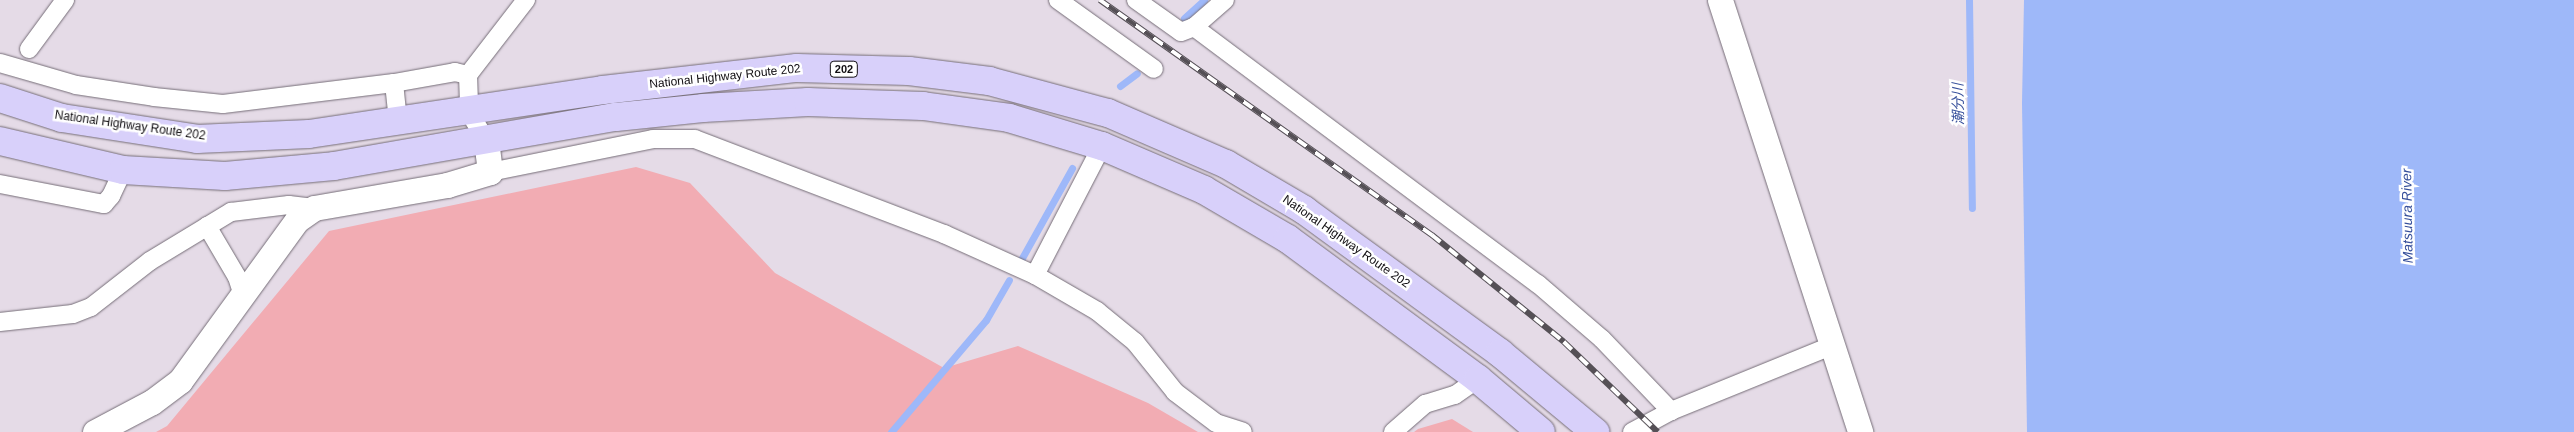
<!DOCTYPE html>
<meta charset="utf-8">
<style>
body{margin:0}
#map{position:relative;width:2574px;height:432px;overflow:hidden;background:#e5dbe7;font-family:Helvetica,"Noto Sans JP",sans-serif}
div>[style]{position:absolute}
.green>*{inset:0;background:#f2acb3}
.water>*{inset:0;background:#9eb8f9}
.stream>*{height:7px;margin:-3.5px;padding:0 3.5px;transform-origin:3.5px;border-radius:3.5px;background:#9eb8f9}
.roads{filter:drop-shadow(0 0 1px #756d77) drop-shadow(0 0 1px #756d77)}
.street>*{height:18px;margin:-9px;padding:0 9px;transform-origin:9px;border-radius:9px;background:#fff}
.secondary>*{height:25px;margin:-12.5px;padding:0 12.5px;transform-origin:12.5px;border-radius:12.5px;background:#fff}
.highway>*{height:28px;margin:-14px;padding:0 14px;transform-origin:14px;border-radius:14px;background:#d8d0fa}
.rail>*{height:5.5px;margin-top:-2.75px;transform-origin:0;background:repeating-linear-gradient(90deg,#fff 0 11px,#555056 0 22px);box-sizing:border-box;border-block:1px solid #555056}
span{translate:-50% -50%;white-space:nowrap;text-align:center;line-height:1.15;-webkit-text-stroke:5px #fff;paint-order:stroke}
.shield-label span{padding:1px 4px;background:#fff;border:1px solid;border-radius:4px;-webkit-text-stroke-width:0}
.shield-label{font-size:11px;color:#100d11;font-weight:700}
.street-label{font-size:12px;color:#100d11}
.water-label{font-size:14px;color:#364f9b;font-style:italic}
</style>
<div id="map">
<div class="green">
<div style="clip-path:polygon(636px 167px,690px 183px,775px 273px,944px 368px,1018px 346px,1148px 403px,1198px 432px,156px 432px,167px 426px,329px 231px)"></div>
<div style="clip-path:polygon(1452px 419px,1473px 432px,1414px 432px,1418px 429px)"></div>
</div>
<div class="water">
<div style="clip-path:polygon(2024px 0,2574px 0,2574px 432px,2027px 432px,2022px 103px)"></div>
</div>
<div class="stream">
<div style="left:1969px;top:0;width:208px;rotate:89.2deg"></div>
<div style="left:1184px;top:18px;width:27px;rotate:-42deg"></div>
<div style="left:1120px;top:86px;width:21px;rotate:-37deg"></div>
<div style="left:1022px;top:258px;width:103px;rotate:-60.9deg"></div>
<div style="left:891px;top:432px;width:147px;rotate:-49.7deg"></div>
<div style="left:986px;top:320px;width:46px;rotate:-60.1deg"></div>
</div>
<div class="roads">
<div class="street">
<div style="left:1058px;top:0;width:118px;rotate:35.7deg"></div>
<div style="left:1136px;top:0;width:55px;rotate:35.4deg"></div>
<div style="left:1181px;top:32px;width:14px;rotate:-21deg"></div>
<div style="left:1194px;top:27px;width:41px;rotate:-41.1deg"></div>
<div style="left:1194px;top:27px;width:429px;rotate:36.8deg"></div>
<div style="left:1538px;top:284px;width:84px;rotate:40.7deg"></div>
<div style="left:1602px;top:339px;width:100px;rotate:46.2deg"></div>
<div style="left:29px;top:49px;width:61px;rotate:-53.7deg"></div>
<div style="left:0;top:63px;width:79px;rotate:16.1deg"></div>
<div style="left:76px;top:85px;width:79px;rotate:8.7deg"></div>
<div style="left:154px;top:97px;width:69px;rotate:5.8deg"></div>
<div style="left:223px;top:104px;width:172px;rotate:-7deg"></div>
<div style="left:394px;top:83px;width:62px;rotate:-10.2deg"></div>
<div style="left:455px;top:72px;width:13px;rotate:13deg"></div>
<div style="left:468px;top:75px;width:95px;rotate:-52.3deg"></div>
<div style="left:468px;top:75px;width:37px;rotate:88deg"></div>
<div style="left:469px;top:112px;width:33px;rotate:59deg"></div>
<div style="left:394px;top:83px;width:38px;rotate:84deg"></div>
<div style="left:490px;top:172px;width:166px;rotate:-11.4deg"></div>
<div style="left:653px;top:139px;width:42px"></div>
<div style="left:695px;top:139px;width:267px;rotate:20.9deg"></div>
<div style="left:944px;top:234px;width:100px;rotate:24.3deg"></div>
<div style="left:1035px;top:275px;width:72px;rotate:30.1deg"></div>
<div style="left:1097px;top:311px;width:49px;rotate:39.2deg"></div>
<div style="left:1135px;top:342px;width:64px;rotate:51.3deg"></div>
<div style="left:1175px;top:392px;width:51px;rotate:37.1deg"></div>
<div style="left:1216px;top:423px;width:28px;rotate:18deg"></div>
<div style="left:0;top:184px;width:106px;rotate:10.9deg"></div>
<div style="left:104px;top:204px;width:11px;rotate:-49deg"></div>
<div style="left:111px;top:196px;width:29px;rotate:-65deg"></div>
<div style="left:207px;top:226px;width:59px;rotate:59.5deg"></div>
<div style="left:237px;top:277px;width:19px;rotate:72deg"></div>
<div style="left:1035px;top:275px;width:145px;rotate:-62.6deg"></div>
<div style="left:0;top:322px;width:73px;rotate:-6.3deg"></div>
<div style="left:73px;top:314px;width:19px;rotate:-21deg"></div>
<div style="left:91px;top:307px;width:75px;rotate:-37.9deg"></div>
<div style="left:150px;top:261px;width:95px;rotate:-31.2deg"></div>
<div style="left:231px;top:212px;width:58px;rotate:-6.9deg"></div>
<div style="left:289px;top:205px;width:25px;rotate:7deg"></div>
<div style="left:1393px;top:432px;width:43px;rotate:-41.2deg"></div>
<div style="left:1425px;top:404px;width:31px;rotate:-17deg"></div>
<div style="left:1455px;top:395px;width:28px;rotate:-35deg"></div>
<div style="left:1632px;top:432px;width:44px;rotate:-28.3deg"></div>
<div style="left:1671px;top:411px;width:173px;rotate:-22.1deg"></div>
</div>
<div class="secondary">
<div style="left:1720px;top:0;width:454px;rotate:72deg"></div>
<div style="left:95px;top:432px;width:64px;rotate:-27.8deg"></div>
<div style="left:152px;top:402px;width:35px;rotate:-37deg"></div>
<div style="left:180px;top:381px;width:199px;rotate:-54deg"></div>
<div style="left:297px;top:220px;width:21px;rotate:-35deg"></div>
<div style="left:314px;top:208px;width:135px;rotate:-9.8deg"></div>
<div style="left:447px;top:185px;width:45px;rotate:-16.8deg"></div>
<div style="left:490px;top:172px;width:32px;rotate:-97deg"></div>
</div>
<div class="highway">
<div style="left:0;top:98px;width:65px;rotate:17.9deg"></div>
<div style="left:62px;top:118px;width:137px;rotate:8.8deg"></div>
<div style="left:197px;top:139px;width:112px;rotate:-2.6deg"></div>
<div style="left:309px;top:134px;width:297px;rotate:-8.5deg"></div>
<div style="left:603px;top:90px;width:195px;rotate:-6.5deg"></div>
<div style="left:797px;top:68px;width:112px;rotate:1.5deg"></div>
<div style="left:909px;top:71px;width:81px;rotate:7.1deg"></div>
<div style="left:989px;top:81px;width:123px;rotate:15.1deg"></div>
<div style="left:1108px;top:113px;width:129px;rotate:23.4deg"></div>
<div style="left:1226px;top:164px;width:91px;rotate:30.5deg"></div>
<div style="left:1304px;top:210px;width:243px;rotate:36.1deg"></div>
<div style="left:1500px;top:353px;width:124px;rotate:39.7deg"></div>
<div style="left:0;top:141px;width:126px;rotate:13.3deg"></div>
<div style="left:123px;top:170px;width:102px;rotate:3.4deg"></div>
<div style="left:225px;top:176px;width:109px;rotate:-5.2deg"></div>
<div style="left:334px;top:166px;width:286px;rotate:-9.9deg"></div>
<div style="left:616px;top:117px;width:87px;rotate:-5.9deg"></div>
<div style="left:703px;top:108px;width:105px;rotate:-3.3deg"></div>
<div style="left:808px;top:102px;width:115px;rotate:2deg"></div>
<div style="left:923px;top:106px;width:87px;rotate:7.9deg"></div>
<div style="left:1009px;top:118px;width:97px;rotate:16.8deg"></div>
<div style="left:1102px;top:146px;width:111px;rotate:23.3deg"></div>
<div style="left:1204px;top:190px;width:97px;rotate:30.3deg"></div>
<div style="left:1288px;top:239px;width:236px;rotate:36.4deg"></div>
<div style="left:1478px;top:379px;width:82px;rotate:40.1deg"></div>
</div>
</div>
<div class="rail">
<div style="left:1100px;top:0;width:407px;rotate:35.3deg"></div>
<div style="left:1432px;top:235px;width:170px;rotate:39deg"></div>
<div style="left:1564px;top:342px;width:130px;rotate:43.8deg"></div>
</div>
<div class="shield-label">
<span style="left:844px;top:69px">202</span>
</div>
<div class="street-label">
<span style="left:725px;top:77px;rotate:-6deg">National Highway Route 202</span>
<span style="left:130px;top:126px;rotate:8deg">National Highway Route 202</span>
<span style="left:1346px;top:242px;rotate:35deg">National Highway Route 202</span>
</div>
<div class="water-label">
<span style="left:1958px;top:104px;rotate:-91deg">潮分川</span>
<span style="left:2407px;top:216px;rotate:-91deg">Matsuura River</span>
</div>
</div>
